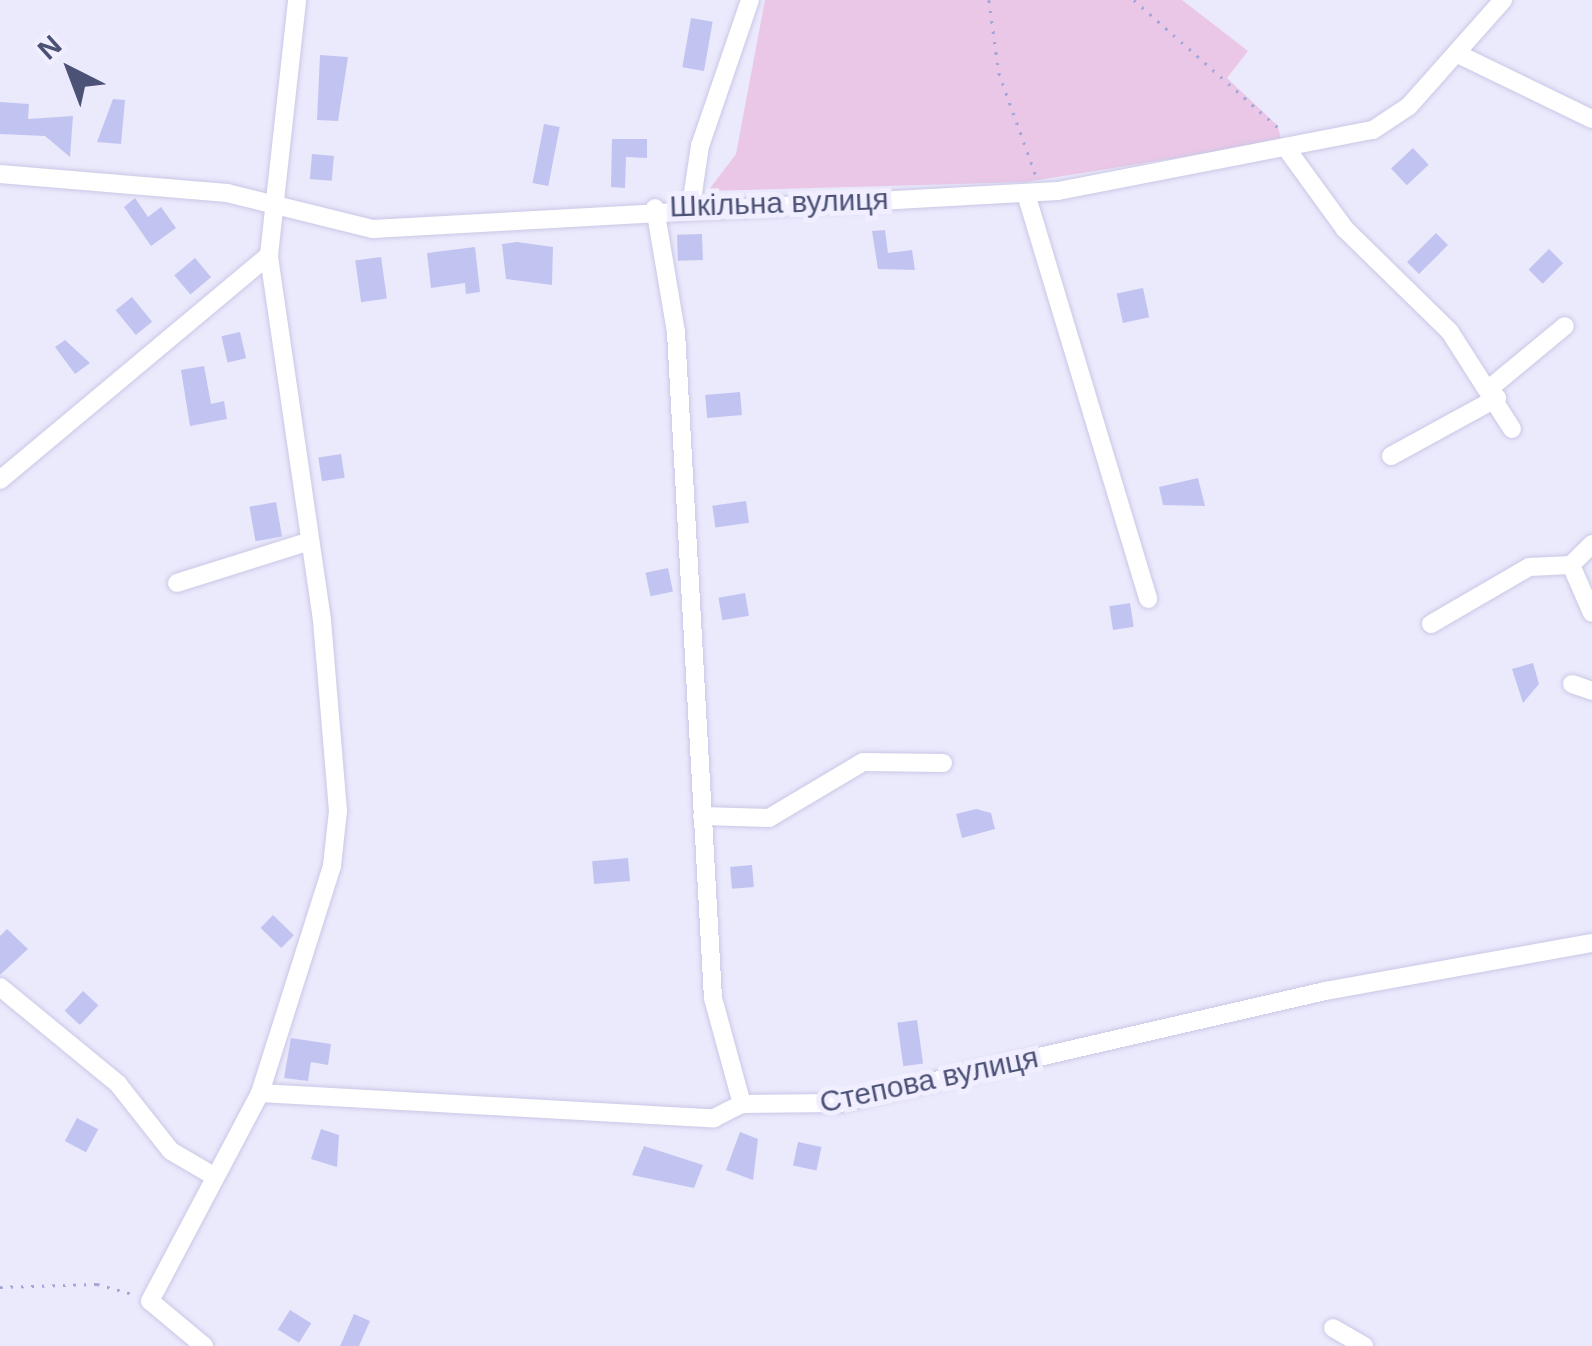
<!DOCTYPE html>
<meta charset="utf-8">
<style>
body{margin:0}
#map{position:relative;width:1592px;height:1346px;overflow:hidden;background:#ebe9fc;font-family:Arial,sans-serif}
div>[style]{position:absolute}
.green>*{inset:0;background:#eac7e6}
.building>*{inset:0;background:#c1c4f1;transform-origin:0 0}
.path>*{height:2.5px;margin-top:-1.25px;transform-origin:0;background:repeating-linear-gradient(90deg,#a3a7d7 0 2.5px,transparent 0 10.5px)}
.roads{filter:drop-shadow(0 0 2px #c9c8e6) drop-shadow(0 0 2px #c9c8e6)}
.minor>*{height:18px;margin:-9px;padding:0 9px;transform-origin:9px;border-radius:9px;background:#fff}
span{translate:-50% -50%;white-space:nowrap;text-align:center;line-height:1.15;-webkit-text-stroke:10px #f1efff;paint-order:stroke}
.street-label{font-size:30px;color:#4c5176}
.north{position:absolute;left:20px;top:20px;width:100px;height:100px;-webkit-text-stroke:8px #f1efff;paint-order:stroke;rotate:318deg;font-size:28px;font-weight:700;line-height:40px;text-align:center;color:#4c5176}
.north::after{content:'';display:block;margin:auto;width:35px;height:45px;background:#4c5176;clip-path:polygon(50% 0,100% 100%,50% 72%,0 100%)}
</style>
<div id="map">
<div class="green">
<div style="clip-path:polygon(765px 0,1182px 0,1248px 51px,1227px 78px,1278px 126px,1281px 141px,1026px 182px,708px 191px,736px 154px)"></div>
</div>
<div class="building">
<div style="left:691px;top:18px;width:22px;height:50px;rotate:10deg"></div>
<div style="clip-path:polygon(320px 55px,348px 57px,338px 121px,317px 120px)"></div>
<div style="clip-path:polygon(113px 99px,125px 100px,121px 144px,97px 142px)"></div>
<div style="clip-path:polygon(0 102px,29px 104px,28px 119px,73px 116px,70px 157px,45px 136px,0 134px)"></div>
<div style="left:544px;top:124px;width:16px;height:60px;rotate:11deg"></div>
<div style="clip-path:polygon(612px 139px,647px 139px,647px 158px,626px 157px,625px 188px,611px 187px)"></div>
<div style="left:1413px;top:148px;width:23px;height:30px;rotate:47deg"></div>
<div style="left:312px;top:154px;width:22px;height:25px;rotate:5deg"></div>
<div style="clip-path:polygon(135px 198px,148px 217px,161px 207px,176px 228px,151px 246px,124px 207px)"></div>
<div style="clip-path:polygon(885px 230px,888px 253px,912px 250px,915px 270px,878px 269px,872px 231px)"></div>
<div style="left:1436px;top:233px;width:17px;height:41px;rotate:45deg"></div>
<div style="left:702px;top:234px;width:26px;height:25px;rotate:88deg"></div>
<div style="clip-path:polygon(517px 242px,553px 247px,552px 285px,506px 279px,502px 244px)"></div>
<div style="clip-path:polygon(475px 247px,480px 292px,466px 294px,465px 283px,431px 288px,427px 253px)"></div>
<div style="left:1549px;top:249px;width:20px;height:29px;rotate:45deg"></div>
<div style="left:381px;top:257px;width:42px;height:26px;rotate:82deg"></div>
<div style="left:195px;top:258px;width:25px;height:27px;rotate:50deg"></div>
<div style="left:1143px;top:288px;width:30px;height:27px;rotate:78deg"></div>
<div style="left:132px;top:297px;width:32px;height:21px;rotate:51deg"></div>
<div style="left:240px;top:332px;width:27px;height:19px;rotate:77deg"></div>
<div style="clip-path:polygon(65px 340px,90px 363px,75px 374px,55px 347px)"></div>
<div style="clip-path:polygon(204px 366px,211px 404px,224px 401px,227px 419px,190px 426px,181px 370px)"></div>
<div style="left:740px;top:392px;width:23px;height:35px;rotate:85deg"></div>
<div style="left:341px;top:454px;width:24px;height:23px;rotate:81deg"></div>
<div style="clip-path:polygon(1198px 478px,1205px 506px,1163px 505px,1159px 487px)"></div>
<div style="left:746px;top:501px;width:22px;height:34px;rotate:82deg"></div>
<div style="left:276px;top:502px;width:35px;height:27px;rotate:80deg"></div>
<div style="left:668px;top:568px;width:24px;height:23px;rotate:78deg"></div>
<div style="left:745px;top:593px;width:23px;height:27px;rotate:80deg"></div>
<div style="left:1130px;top:603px;width:24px;height:21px;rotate:81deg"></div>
<div style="clip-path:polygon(1533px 663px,1539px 684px,1523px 703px,1512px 669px)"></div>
<div style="clip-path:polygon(976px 809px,991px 813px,995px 829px,962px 838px,956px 814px)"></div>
<div style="left:628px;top:858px;width:23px;height:36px;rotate:85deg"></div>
<div style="left:752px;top:865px;width:22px;height:22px;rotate:85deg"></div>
<div style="left:273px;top:915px;width:29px;height:18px;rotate:44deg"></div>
<div style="clip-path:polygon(7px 929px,28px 949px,0 975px,0 936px)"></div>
<div style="left:83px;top:991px;width:21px;height:27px;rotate:43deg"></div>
<div style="left:917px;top:1020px;width:44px;height:20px;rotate:82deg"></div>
<div style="clip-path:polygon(291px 1038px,331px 1044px,328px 1065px,311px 1062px,308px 1081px,284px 1078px)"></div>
<div style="left:77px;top:1118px;width:24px;height:26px;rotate:28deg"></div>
<div style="clip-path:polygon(321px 1129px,339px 1135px,337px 1167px,311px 1159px)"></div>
<div style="clip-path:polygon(740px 1132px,758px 1139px,753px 1180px,726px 1170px)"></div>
<div style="left:798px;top:1142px;width:24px;height:24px;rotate:12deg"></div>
<div style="clip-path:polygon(644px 1146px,703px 1165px,694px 1188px,632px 1175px)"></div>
<div style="left:290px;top:1310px;width:25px;height:23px;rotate:32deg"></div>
<div style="clip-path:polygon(354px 1314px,370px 1321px,359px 1346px,340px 1346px)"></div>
</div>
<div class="path">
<div style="left:989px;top:0;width:74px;rotate:82.2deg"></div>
<div style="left:999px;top:73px;width:109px;rotate:70.2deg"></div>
<div style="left:1134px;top:0;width:199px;rotate:41.5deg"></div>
<div style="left:0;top:1287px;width:97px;rotate:-1.8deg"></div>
<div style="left:97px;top:1284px;width:41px;rotate:15.8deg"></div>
</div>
<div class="roads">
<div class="minor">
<div style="left:1458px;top:54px;width:149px;rotate:25.9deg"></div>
<div style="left:1289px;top:152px;width:95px;rotate:54deg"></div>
<div style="left:1345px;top:229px;width:147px;rotate:44.4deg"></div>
<div style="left:1450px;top:332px;width:115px;rotate:57.4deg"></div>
<div style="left:0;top:174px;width:228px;rotate:4.8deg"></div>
<div style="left:227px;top:193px;width:150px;rotate:13.9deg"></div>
<div style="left:373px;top:229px;width:686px;rotate:-3.18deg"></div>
<div style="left:1058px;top:191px;width:321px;rotate:-11deg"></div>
<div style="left:1373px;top:130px;width:43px;rotate:-33.7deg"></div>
<div style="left:1409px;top:106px;width:142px;rotate:-48.4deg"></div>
<div style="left:1026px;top:194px;width:423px;rotate:73.2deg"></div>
<div style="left:691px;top:206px;width:61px;rotate:-81.5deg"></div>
<div style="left:700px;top:146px;width:154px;rotate:-71.1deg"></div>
<div style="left:655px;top:208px;width:126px;rotate:80.4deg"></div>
<div style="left:676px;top:332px;width:667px;rotate:86.82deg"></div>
<div style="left:713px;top:998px;width:110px;rotate:74.7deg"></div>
<div style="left:1490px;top:388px;width:97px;rotate:-39.6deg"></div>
<div style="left:1391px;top:456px;width:121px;rotate:-28.7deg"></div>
<div style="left:0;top:480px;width:351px;rotate:-39.9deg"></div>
<div style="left:269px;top:255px;width:257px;rotate:-83.7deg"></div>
<div style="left:1592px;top:544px;width:30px;rotate:135deg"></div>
<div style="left:1571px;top:565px;width:52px;rotate:66.4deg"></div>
<div style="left:177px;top:583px;width:139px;rotate:-17.5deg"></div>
<div style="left:1431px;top:624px;width:113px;rotate:-30.2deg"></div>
<div style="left:1529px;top:567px;width:42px;rotate:-2.7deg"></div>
<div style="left:1572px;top:684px;width:21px;rotate:19deg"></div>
<div style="left:702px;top:816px;width:67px;rotate:1.7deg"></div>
<div style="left:769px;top:818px;width:109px;rotate:-30.8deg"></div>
<div style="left:863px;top:762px;width:80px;rotate:0.7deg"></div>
<div style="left:0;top:987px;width:153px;rotate:39.4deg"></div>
<div style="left:118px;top:1084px;width:85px;rotate:51.7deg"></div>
<div style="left:171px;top:1151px;width:48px;rotate:30.3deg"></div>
<div style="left:260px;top:1093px;width:455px;rotate:3.2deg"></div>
<div style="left:714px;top:1118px;width:31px;rotate:-27deg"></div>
<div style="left:742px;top:1104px;width:98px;rotate:-0.6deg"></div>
<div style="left:840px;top:1103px;width:498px;rotate:-13deg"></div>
<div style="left:1325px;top:991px;width:271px;rotate:-10.2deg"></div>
<div style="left:1333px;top:1328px;width:36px;rotate:30deg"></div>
<div style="left:204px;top:1346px;width:70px;rotate:-140.2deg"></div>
<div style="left:150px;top:1301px;width:235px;rotate:-62.1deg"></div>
<div style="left:260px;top:1093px;width:238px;rotate:-72.4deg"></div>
<div style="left:332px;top:866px;width:55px;rotate:-83.8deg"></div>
<div style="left:338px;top:811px;width:192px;rotate:-94.8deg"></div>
<div style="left:322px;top:620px;width:369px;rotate:-98.3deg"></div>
</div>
</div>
<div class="street-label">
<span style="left:779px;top:203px;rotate:-2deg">Шкільна вулиця</span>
<span style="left:929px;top:1080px;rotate:-12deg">Степова вулиця</span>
</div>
<div class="north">N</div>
</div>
